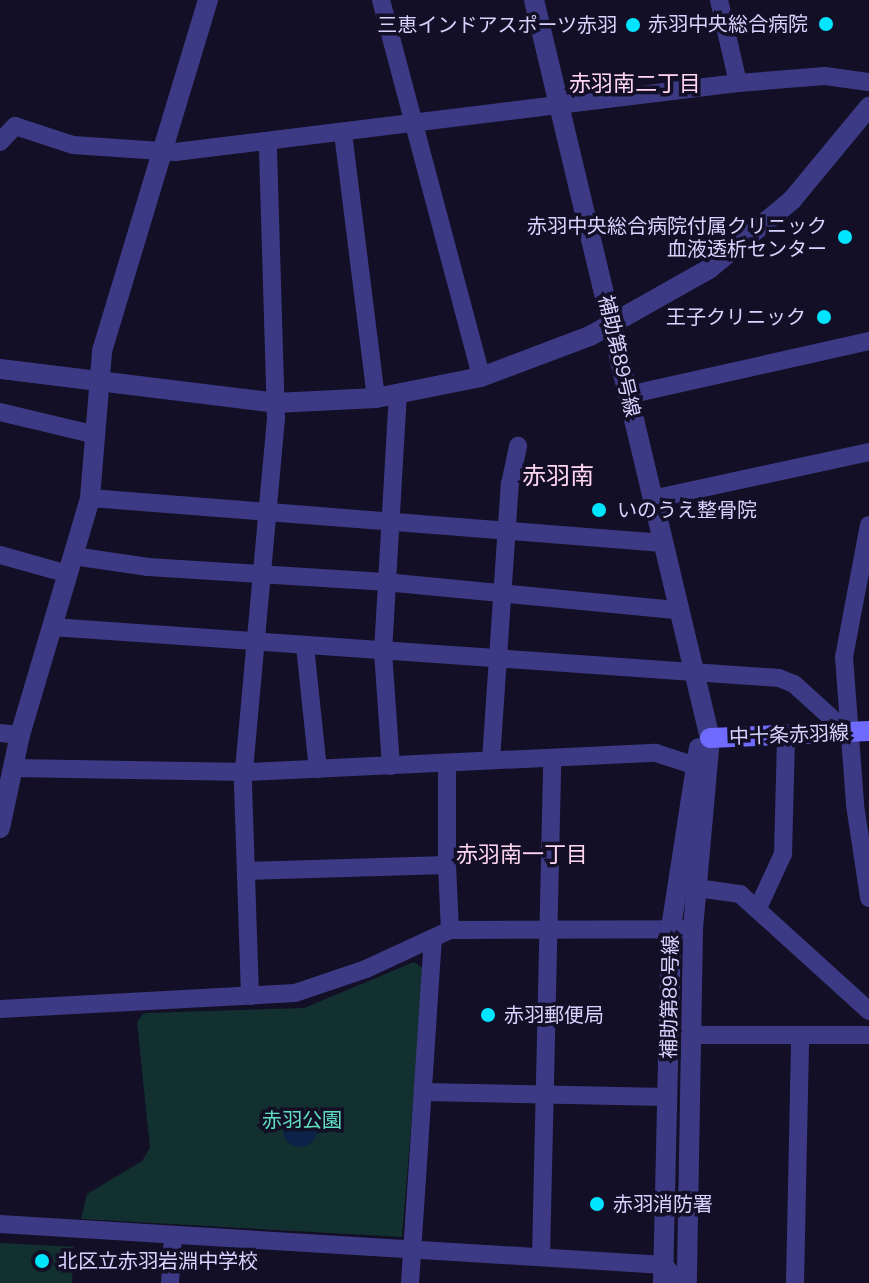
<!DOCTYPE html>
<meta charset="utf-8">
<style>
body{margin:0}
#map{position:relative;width:869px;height:1283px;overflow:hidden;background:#130f26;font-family:"Nunito Sans","Noto Sans JP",sans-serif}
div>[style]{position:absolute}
.green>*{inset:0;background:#12302f;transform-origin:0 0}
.water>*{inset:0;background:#0c2248}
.round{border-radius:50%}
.minor>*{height:18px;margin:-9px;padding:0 9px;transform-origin:9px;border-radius:9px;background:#3d3a85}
.tertiary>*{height:20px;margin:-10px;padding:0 10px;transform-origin:10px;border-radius:10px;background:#3d3a85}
.secondary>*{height:20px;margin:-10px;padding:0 10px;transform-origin:10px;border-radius:10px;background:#6f6bff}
.dots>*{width:22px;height:22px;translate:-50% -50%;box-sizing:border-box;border:4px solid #130f26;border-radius:50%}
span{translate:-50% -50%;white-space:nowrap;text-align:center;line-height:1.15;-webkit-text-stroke:7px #130f26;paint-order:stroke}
.poi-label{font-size:20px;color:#d9d4ff}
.right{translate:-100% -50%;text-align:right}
.left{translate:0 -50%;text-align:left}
.street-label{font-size:20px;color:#d9d4ff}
.park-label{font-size:20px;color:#5fe0c0}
.neighbourhood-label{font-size:22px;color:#ffd6f0}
.quarter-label{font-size:24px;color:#ffd6f0}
</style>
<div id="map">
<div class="green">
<div style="clip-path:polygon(414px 962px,424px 969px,402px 1237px,81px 1219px,87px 1194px,142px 1161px,150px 1148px,137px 1022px,144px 1013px,304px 1008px)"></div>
<div style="left:0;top:1243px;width:74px;height:40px;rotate:3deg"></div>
</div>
<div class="water">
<div class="round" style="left:283px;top:1113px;width:34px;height:34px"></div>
</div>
<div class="minor">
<div style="left:381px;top:0;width:390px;rotate:75.1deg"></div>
<div style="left:719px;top:0;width:85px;rotate:77.1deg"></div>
<div style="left:343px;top:133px;width:267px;rotate:82.9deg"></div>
<div style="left:0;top:142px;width:22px;rotate:-47deg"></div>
<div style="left:15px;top:126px;width:61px;rotate:18.1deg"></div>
<div style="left:73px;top:145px;width:102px;rotate:3.9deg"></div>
<div style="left:175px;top:152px;width:567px;rotate:-6.99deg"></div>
<div style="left:738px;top:83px;width:87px;rotate:-4.6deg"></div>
<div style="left:825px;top:76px;width:44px;rotate:7.8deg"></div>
<div style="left:628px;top:395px;width:247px;rotate:-12.6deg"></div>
<div style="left:0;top:412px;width:99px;rotate:13.5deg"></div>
<div style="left:90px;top:498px;width:575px;rotate:4.49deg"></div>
<div style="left:652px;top:499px;width:222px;rotate:-12.2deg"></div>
<div style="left:869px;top:525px;width:134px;rotate:100.7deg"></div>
<div style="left:844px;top:657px;width:148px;rotate:85.7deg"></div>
<div style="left:855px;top:805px;width:94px;rotate:81.4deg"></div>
<div style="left:0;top:555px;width:71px;rotate:15.6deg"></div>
<div style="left:73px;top:556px;width:76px;rotate:8.3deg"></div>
<div style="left:148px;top:567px;width:237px;rotate:3.6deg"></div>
<div style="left:385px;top:582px;width:294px;rotate:5.5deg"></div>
<div style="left:52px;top:627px;width:729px;rotate:4.01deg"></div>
<div style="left:779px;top:678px;width:16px;rotate:22deg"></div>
<div style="left:794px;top:684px;width:73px;rotate:42.2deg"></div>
<div style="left:305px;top:646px;width:124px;rotate:84deg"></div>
<div style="left:0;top:733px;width:20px;rotate:6deg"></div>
<div style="left:491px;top:760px;width:277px;rotate:-86.1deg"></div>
<div style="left:510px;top:484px;width:39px;rotate:-78deg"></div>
<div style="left:391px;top:766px;width:114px;rotate:-94deg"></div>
<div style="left:383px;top:652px;width:257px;rotate:-86.7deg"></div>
<div style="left:14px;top:768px;width:233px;rotate:1deg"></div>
<div style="left:247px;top:772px;width:409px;rotate:-2.7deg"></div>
<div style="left:656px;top:753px;width:42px;rotate:18deg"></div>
<div style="left:447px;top:865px;width:65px;rotate:87.4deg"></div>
<div style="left:247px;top:871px;width:200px;rotate:-1.7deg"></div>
<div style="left:447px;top:865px;width:102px;rotate:-90deg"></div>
<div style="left:683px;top:886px;width:58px;rotate:8deg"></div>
<div style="left:740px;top:894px;width:174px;rotate:42.2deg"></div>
<div style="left:758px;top:908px;width:60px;rotate:-65.2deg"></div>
<div style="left:783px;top:854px;width:118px;rotate:-88.5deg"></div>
<div style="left:250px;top:996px;width:215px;rotate:-91.9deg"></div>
<div style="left:243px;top:781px;width:364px;rotate:-84.8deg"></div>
<div style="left:276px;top:419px;width:277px;rotate:-91.7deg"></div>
<div style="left:0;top:1009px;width:295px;rotate:-3.1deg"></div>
<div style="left:295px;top:993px;width:75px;rotate:-18.7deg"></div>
<div style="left:366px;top:969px;width:93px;rotate:-24.9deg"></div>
<div style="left:450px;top:930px;width:243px;rotate:-0.2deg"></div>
<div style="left:691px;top:1035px;width:178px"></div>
<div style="left:423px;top:1092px;width:244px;rotate:1.2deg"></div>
<div style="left:0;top:1224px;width:665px;rotate:3.53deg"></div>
<div style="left:664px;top:1265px;width:24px;rotate:48deg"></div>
<div style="left:541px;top:1257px;width:499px;rotate:-88.7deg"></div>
<div style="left:170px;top:1283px;width:48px;rotate:-86.4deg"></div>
<div style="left:410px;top:1283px;width:344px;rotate:-86.2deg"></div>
<div style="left:795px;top:1283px;width:246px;rotate:-88.8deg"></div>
</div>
<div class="tertiary">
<div style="left:534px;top:0;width:759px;rotate:76.59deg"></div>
<div style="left:710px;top:738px;width:192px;rotate:95.1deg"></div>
<div style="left:693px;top:929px;width:354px;rotate:91deg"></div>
<div style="left:0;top:369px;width:277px;rotate:7deg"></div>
<div style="left:275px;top:403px;width:101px;rotate:-2.8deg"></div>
<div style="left:376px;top:398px;width:107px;rotate:-11.3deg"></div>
<div style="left:481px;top:377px;width:116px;rotate:-20.6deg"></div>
<div style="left:590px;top:336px;width:137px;rotate:-29.4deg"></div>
<div style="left:709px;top:269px;width:108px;rotate:-39.7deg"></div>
<div style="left:792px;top:200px;width:121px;rotate:-50.4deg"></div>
<div style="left:0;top:828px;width:95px;rotate:-77.9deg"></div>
<div style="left:20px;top:735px;width:247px;rotate:-73.5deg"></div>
<div style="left:90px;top:498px;width:147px;rotate:-85.3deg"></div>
<div style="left:102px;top:351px;width:367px;rotate:-73.2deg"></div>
<div style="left:663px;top:1283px;width:355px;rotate:-88.7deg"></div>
<div style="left:671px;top:928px;width:182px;rotate:-81.2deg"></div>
</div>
<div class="secondary">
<div style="left:710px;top:738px;width:159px;rotate:-2.5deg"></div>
</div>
<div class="dots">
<div style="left:826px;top:24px;background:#00e5ff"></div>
<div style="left:633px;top:25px;background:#00e5ff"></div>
<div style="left:845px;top:237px;background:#00e5ff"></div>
<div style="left:824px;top:317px;background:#00e5ff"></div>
<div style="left:599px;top:510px;background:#00e5ff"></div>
<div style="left:488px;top:1015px;background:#00e5ff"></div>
<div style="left:597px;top:1204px;background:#00e5ff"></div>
<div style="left:42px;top:1261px;background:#00e5ff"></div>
</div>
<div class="poi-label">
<span class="right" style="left:808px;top:24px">赤羽中央総合病院</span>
<span class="right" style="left:617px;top:25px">三恵インドアスポーツ赤羽</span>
<span class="right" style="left:827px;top:238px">赤羽中央総合病院付属クリニック<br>血液透析センター</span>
<span class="right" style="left:806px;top:317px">王子クリニック</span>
<span class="left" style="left:617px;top:510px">いのうえ整骨院</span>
<span class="left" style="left:504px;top:1015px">赤羽郵便局</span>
<span class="left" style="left:613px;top:1204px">赤羽消防署</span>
<span class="left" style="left:58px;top:1261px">北区立赤羽岩淵中学校</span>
</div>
<div class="street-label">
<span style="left:619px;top:356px;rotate:77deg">補助第89号線</span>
<span style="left:789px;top:735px;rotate:-2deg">中十条赤羽線</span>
<span style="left:670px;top:997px;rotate:-89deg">補助第89号線</span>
</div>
<div class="park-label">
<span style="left:302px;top:1120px">赤羽公園</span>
</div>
<div class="neighbourhood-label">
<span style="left:635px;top:85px">赤羽南二丁目</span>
<span style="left:522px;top:856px">赤羽南一丁目</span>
</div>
<div class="quarter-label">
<span style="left:558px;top:477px">赤羽南</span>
</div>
</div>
